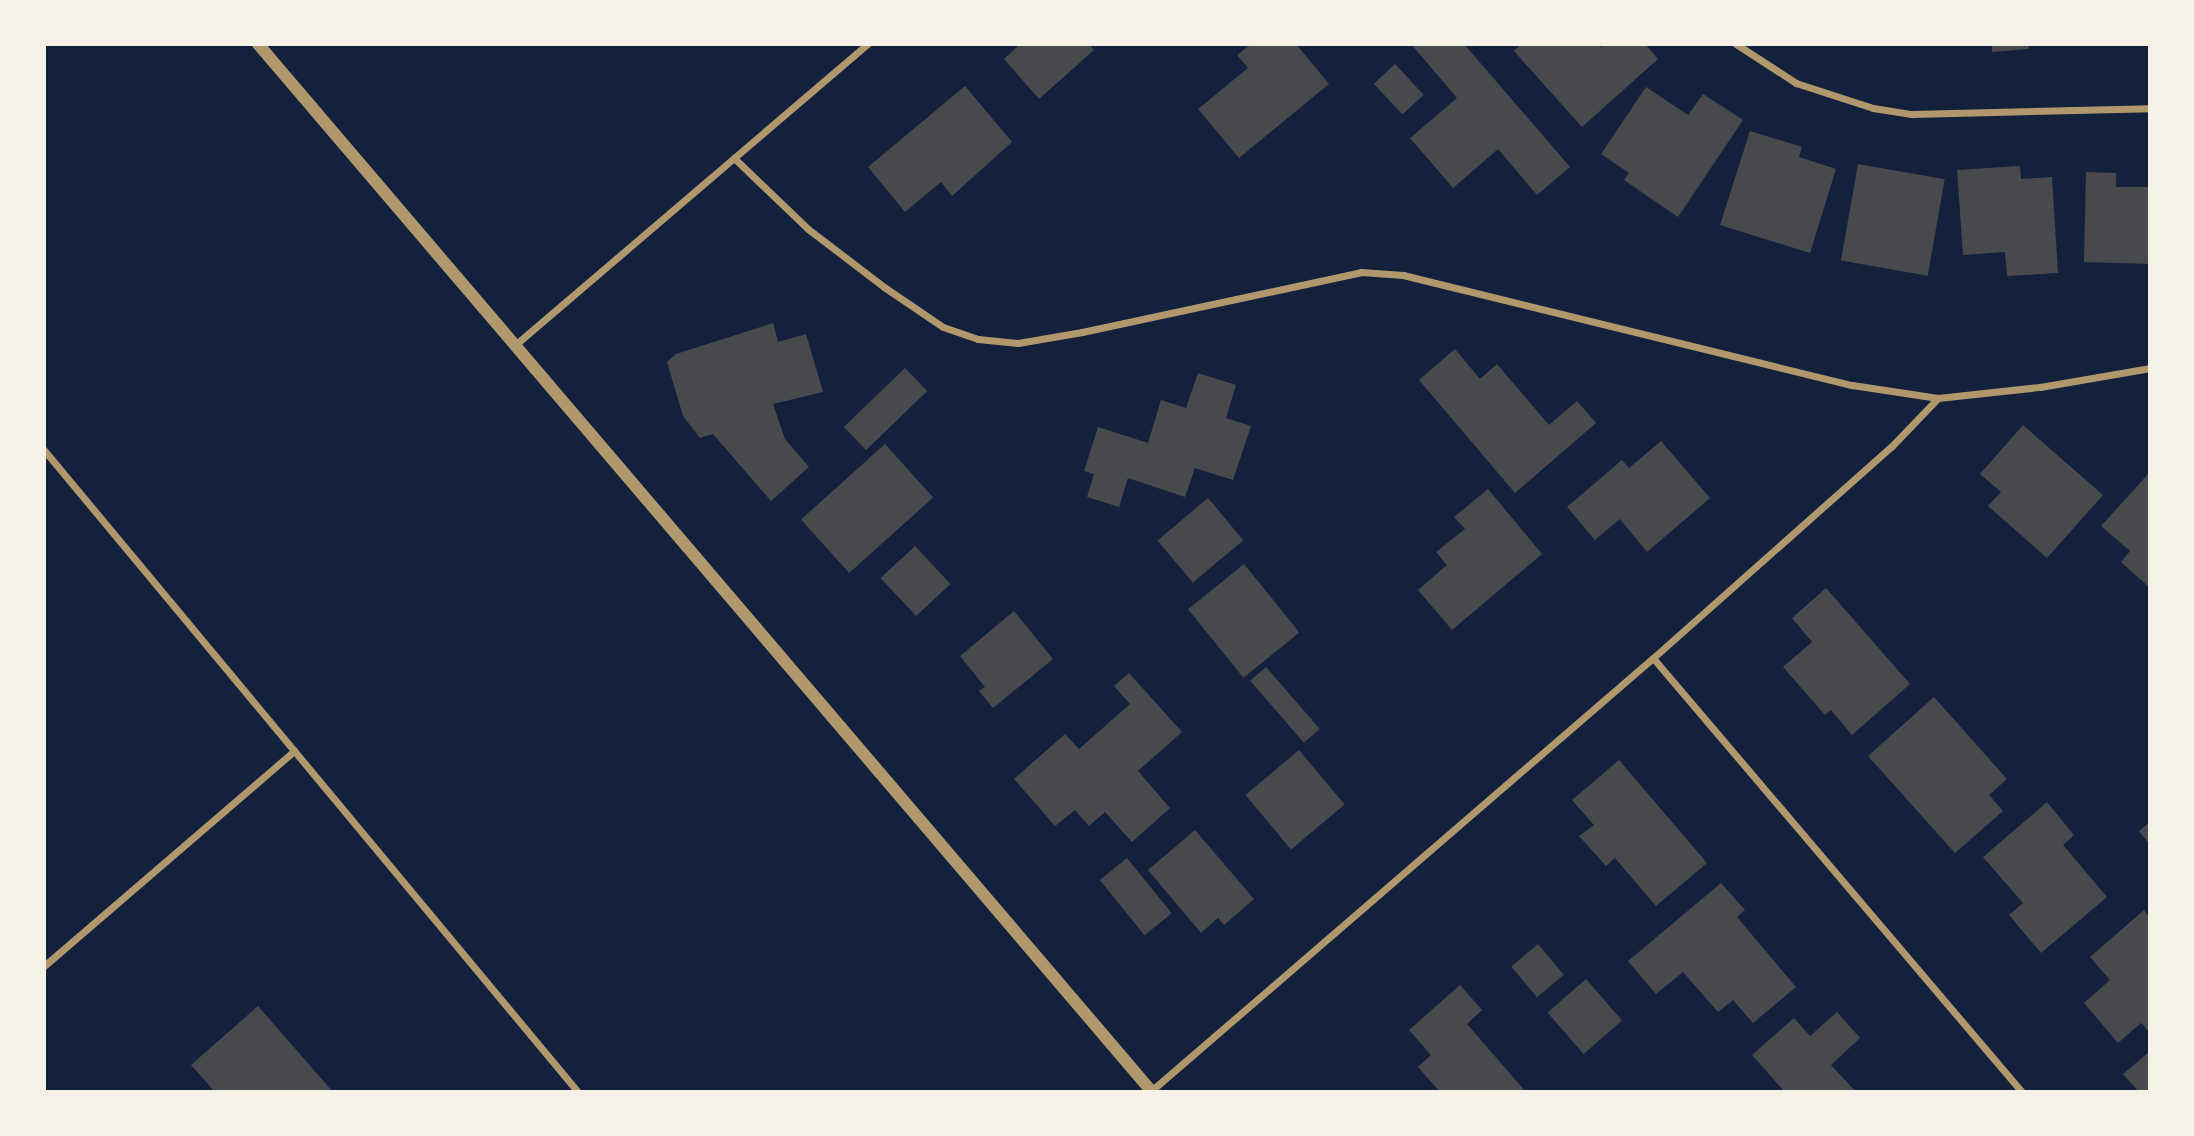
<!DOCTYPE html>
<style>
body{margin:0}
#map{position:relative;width:2194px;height:1136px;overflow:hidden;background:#14213d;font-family:Georgia,serif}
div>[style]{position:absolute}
.building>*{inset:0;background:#48494c;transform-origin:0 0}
.minor>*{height:7px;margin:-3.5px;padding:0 3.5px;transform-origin:3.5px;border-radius:3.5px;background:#b1986c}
.tertiary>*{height:12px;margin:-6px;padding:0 6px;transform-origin:6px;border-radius:6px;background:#b1986c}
span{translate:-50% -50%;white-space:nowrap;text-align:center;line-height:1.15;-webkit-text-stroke:7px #f6f1e7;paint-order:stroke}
.frame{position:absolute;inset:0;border:46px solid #f6f1e7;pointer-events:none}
</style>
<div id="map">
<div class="building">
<div style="clip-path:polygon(1020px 44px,1089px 44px,1094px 50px,1039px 99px,1004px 59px)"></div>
<div style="clip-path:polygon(1251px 44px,1296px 44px,1329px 84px,1239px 158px,1198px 109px,1248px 68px,1237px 55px)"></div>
<div style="clip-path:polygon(1411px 44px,1464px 44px,1570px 167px,1537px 195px,1498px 149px,1453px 188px,1410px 138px,1457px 98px)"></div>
<div style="clip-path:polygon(1522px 44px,1598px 44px,1601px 47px,1606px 44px,1645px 44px,1658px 59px,1582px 127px,1514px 51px)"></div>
<div style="clip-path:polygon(1992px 44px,2028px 44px,2029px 49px,1992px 52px)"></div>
<div style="left:1395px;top:64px;width:42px;height:29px;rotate:47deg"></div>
<div style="clip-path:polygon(965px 86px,1012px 142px,952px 196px,941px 182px,905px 212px,868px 167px)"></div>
<div style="clip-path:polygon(1646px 87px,1688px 115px,1703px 94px,1743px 120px,1678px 217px,1624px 180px,1629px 173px,1601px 154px)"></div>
<div style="clip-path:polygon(1750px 131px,1802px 147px,1799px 157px,1836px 169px,1810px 253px,1720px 225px)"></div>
<div style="left:1858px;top:164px;width:88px;height:98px;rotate:10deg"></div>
<div style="clip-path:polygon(2020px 166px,2021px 179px,2052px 177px,2058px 273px,2007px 276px,2005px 252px,1963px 255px,1957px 170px)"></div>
<div style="clip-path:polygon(2086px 172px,2116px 173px,2116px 187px,2150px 187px,2150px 264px,2084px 262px)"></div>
<div style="clip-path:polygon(773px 323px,778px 342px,806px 334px,823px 392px,773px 404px,785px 439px,809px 467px,771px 501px,713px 434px,700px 438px,683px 416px,667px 362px,676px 354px)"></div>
<div style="clip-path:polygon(1455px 349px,1480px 379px,1497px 364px,1549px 425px,1577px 401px,1596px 423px,1515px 493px,1419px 380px)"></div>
<div style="left:905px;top:368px;width:32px;height:85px;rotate:46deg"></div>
<div style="clip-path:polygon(1198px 373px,1236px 385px,1226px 418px,1251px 426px,1233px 480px,1195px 468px,1185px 497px,1128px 478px,1119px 507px,1087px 497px,1094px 474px,1084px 471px,1098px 427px,1148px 443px,1161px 400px,1186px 408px)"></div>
<div style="clip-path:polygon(2023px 425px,2103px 495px,2047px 558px,1988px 506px,2001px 492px,1980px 474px)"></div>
<div style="clip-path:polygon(1661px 441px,1710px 498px,1647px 552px,1620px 519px,1595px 540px,1567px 507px,1622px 460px,1629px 468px)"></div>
<div style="left:885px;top:444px;width:72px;height:113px;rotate:48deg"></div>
<div style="clip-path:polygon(2150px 472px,2150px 588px,2121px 562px,2130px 551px,2101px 526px)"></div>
<div style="clip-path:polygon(1488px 489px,1542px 554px,1452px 630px,1418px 590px,1447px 565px,1436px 552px,1465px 529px,1454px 517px)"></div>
<div style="left:1208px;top:498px;width:55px;height:66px;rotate:50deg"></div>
<div style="left:915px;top:546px;width:52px;height:47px;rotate:47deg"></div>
<div style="left:1244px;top:564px;width:88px;height:72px;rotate:51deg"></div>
<div style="clip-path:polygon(1826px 588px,1910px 684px,1852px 735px,1831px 710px,1825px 715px,1783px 667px,1812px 642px,1792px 618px)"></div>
<div style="clip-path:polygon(1014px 611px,1053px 659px,993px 708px,979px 691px,985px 687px,960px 656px)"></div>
<div style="left:1266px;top:667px;width:82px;height:21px;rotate:49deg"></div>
<div style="clip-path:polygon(1129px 673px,1182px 732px,1138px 771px,1170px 808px,1132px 842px,1105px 812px,1089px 826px,1075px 810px,1055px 826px,1014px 779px,1065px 734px,1079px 749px,1130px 704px,1114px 686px)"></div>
<div style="clip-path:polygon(1934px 697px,2007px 779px,1989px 795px,2003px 811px,1955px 853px,1868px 756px)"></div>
<div style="left:1299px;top:750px;width:71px;height:70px;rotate:50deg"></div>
<div style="clip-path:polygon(1619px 760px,1707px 863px,1656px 906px,1615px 858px,1606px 866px,1579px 836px,1594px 825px,1572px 800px)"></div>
<div style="clip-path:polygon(2047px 802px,2074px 835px,2063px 845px,2107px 897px,2041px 953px,2009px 915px,2023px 903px,1983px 857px)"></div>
<div style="clip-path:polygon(2150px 822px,2150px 845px,2139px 831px)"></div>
<div style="clip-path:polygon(1195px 830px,1254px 899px,1224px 925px,1218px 918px,1201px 933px,1148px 870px)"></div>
<div style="left:1127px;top:858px;width:71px;height:35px;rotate:51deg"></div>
<div style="clip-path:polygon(1721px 883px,1745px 910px,1737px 917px,1796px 987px,1753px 1023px,1733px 1000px,1718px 1012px,1683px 972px,1656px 994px,1628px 961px)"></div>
<div style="clip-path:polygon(2144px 910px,2150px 918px,2150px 1033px,2141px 1023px,2118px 1043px,2084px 1003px,2110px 980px,2090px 957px)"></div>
<div style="left:1538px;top:944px;width:40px;height:35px;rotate:50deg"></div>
<div style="left:1586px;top:979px;width:55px;height:51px;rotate:49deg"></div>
<div style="clip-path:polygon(1460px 985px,1482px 1010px,1467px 1024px,1526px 1092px,1440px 1092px,1418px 1067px,1431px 1055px,1409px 1030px)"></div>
<div style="clip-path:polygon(258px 1006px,333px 1092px,215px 1092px,191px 1065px)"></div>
<div style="clip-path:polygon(1837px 1012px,1860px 1038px,1831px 1065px,1856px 1092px,1785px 1092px,1752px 1055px,1794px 1018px,1810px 1036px)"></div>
<div style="clip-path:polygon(2150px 1051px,2150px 1092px,2139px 1092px,2123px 1074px)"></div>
</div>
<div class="minor">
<div style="left:1736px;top:44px;width:72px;rotate:33deg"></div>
<div style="left:1796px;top:83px;width:81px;rotate:18deg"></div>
<div style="left:1873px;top:108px;width:39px;rotate:9deg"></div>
<div style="left:1912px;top:114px;width:238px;rotate:-1.4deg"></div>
<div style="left:734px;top:158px;width:103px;rotate:43.8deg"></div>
<div style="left:808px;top:229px;width:96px;rotate:37.3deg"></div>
<div style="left:884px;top:287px;width:71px;rotate:34.1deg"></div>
<div style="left:943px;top:327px;width:37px;rotate:19deg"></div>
<div style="left:978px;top:339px;width:40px;rotate:5.7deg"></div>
<div style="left:1018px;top:343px;width:65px;rotate:-9.8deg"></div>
<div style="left:1082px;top:332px;width:285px;rotate:-12.1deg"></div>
<div style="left:1361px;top:272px;width:42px;rotate:4.1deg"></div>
<div style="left:1403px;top:275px;width:462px;rotate:13.8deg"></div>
<div style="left:1852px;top:385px;width:87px;rotate:8.6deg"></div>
<div style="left:1938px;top:398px;width:103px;rotate:-6.2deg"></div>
<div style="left:2040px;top:387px;width:112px;rotate:-9.8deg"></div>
<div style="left:515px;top:345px;width:464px;rotate:-40.5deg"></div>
<div style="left:44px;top:450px;width:835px;rotate:50.25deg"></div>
<div style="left:1653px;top:658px;width:570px;rotate:49.63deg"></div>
<div style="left:44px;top:966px;width:330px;rotate:-40.7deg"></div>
<div style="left:1151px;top:1091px;width:663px;rotate:-40.78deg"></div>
<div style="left:1653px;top:658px;width:318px;rotate:-41.6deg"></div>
<div style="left:1891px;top:447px;width:68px;rotate:-46.2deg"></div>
</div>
<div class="tertiary">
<div style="left:258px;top:44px;width:1378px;rotate:49.53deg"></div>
</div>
<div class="frame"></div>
</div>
